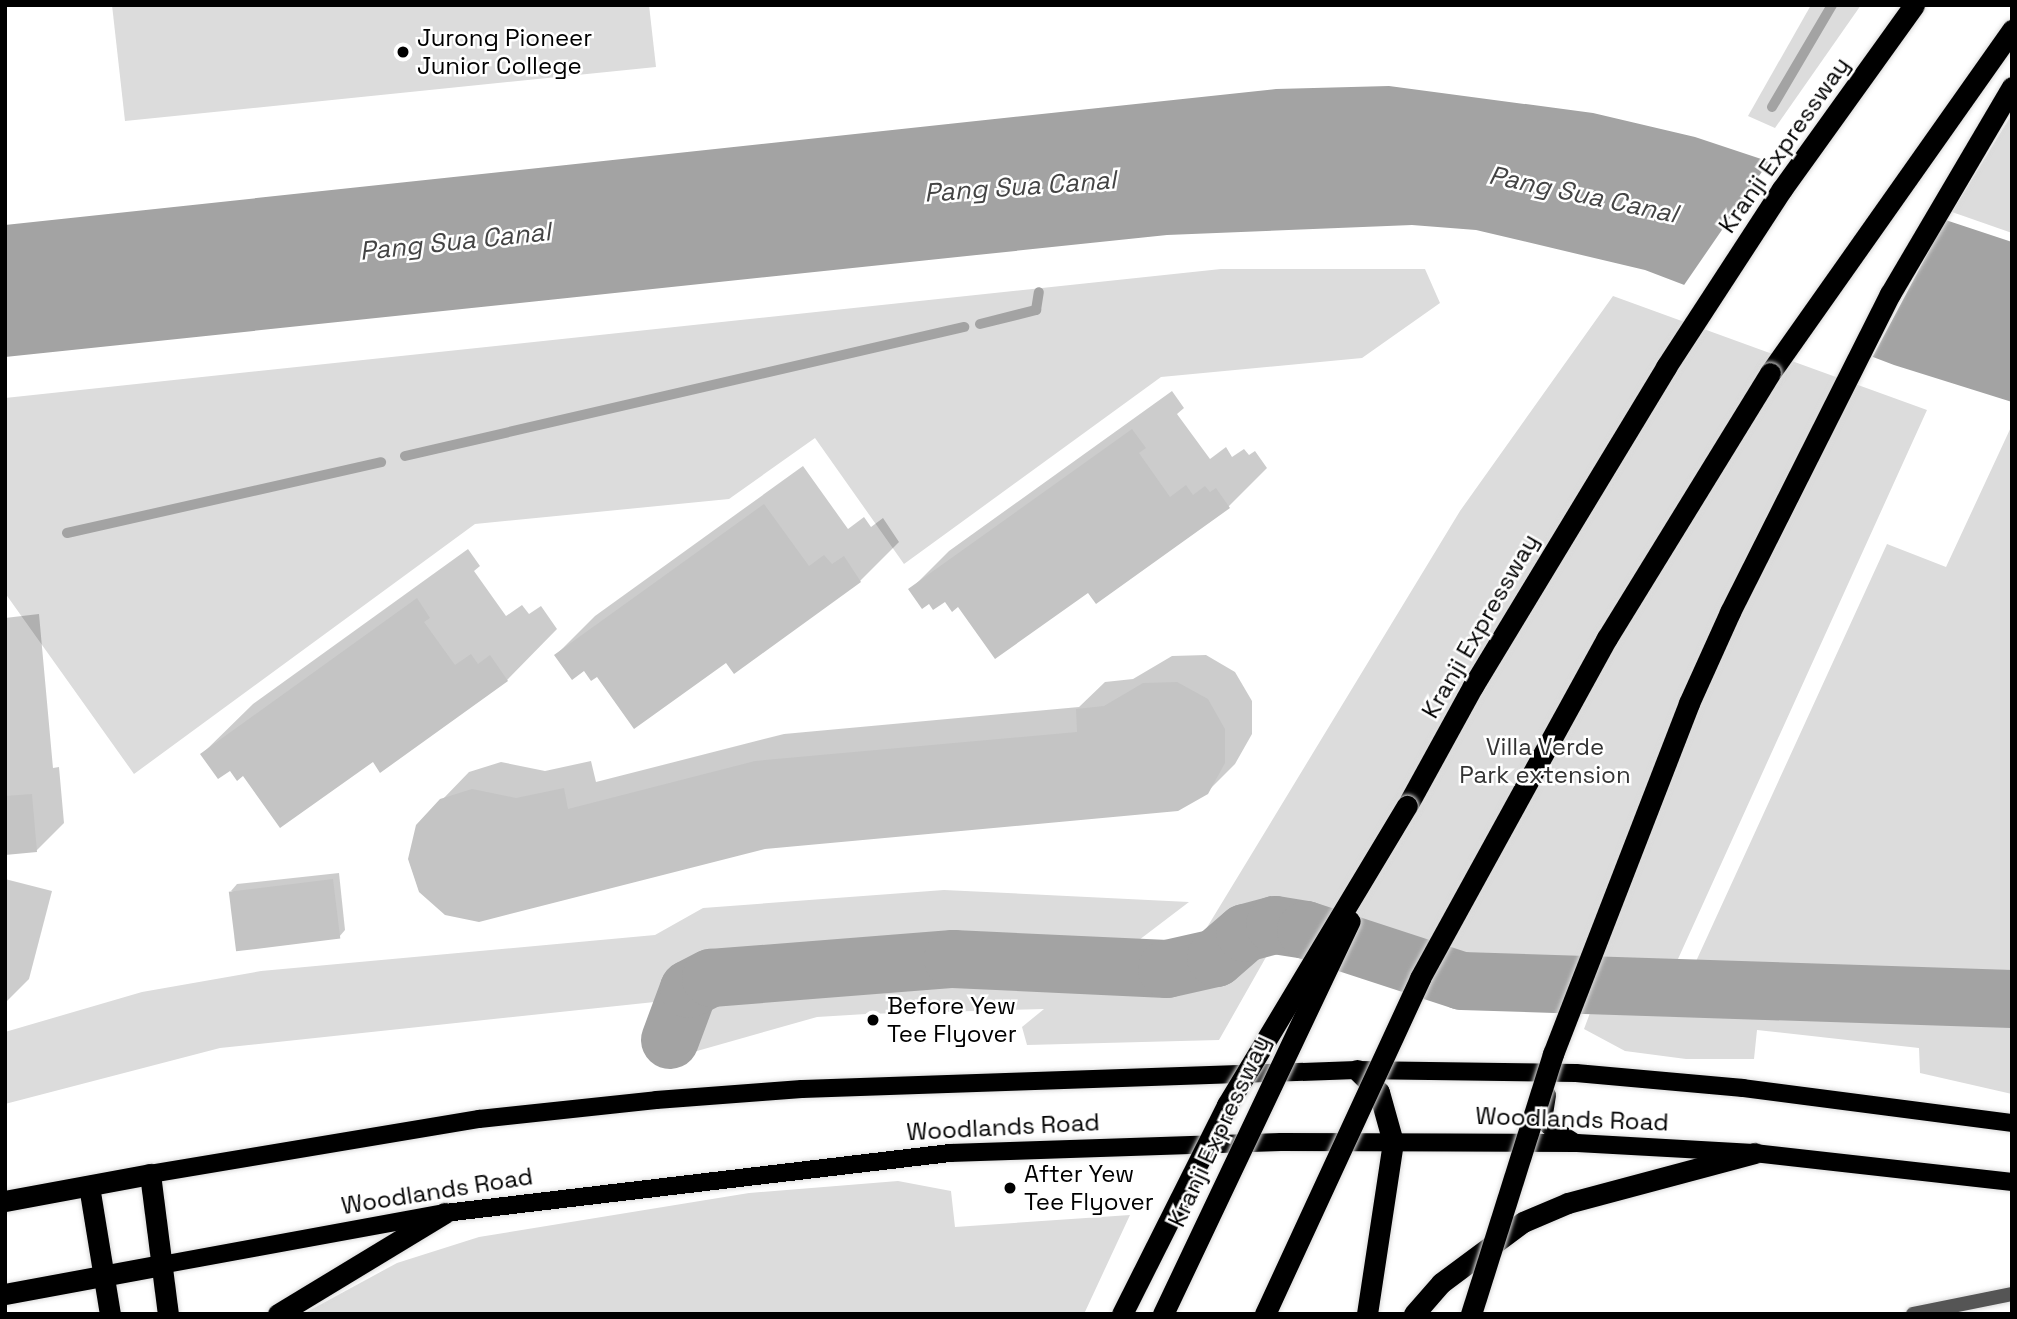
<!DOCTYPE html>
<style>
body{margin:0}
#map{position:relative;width:2017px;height:1319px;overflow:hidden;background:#fff;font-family:"Space Grotesk",sans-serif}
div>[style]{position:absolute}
.green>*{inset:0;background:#dcdcdc}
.water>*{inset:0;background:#a3a3a3}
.pier>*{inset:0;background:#fff}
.shadow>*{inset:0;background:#0003}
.stream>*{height:10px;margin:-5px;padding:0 5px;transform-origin:5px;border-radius:5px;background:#a3a3a3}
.river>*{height:58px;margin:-29px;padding:0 29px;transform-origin:29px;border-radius:29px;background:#a3a3a3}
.building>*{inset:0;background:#c4c4c4;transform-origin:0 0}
.roads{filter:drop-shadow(0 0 2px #dbdbdb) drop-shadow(0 0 2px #dbdbdb)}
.street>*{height:14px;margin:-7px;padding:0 7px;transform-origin:7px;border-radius:7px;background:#555}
.primary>*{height:18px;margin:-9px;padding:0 9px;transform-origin:9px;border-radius:9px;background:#000}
.highway>*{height:21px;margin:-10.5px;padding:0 10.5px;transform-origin:10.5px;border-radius:10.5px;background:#000}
.bridges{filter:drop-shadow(0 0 2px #dbdbdb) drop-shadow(0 0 2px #dbdbdb)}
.highway-bridge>*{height:21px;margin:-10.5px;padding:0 10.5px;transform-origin:10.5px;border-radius:10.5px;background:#000}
.dots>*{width:19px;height:19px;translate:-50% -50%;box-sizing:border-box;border:4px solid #fff;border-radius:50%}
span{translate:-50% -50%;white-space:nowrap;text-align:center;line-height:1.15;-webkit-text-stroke:5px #fff;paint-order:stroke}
.poi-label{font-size:24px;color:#000}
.left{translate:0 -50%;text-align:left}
.street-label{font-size:24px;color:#000}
.park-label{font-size:24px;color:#333}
.water-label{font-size:26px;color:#444;font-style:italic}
.frame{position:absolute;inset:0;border:7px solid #000;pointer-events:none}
</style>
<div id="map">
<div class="green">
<div style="clip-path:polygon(112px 5px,649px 5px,656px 67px,125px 121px)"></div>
<div style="clip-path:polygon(1811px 5px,1861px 5px,1775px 128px,1748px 116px)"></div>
<div style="clip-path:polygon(2012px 114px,2012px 233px,1952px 212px)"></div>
<div style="clip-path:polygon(1221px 269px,1425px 269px,1440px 303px,1362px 358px,1161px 377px,904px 564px,815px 438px,729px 499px,475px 524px,134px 774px,5px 593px,5px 398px)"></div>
<div style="clip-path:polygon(1613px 296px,1927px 410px,1673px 970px,1465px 961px,1304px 905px,1263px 901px,1238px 909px,1206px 929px,1460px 511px)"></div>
<div style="clip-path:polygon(2012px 425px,2012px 978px,1692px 970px,1887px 544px,1946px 567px)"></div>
<div style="clip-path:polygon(944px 890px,1189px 902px,1139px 940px,940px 937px,719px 954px,675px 977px,664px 1001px,220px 1048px,5px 1104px,5px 1032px,142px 992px,261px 971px,655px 935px,703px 908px)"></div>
<div style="clip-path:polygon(1278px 936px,1219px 1040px,1027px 1045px,1022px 1027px,1044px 1009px,866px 1014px,817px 1017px,690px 1053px,713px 994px,732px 983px,953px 971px,1168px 980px,1202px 978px,1254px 944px)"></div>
<div style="clip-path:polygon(1596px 997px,2012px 1013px,2012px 1094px,1920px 1073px,1919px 1048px,1757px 1030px,1754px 1059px,1686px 1059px,1625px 1051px,1584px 1029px)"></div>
<div style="clip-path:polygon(898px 1181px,951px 1191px,955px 1227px,1130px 1215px,1084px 1314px,303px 1314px,397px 1263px,479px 1237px,749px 1193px)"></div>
</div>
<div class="water">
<div style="clip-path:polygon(1389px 86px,1593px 113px,1695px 137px,2012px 242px,2012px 402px,1894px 365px,1645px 270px,1476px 230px,1412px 225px,1167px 235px,5px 357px,5px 225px,1276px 89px)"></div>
</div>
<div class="pier">
<div style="clip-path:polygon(1770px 160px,1947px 217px,1871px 360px,1682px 288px)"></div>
</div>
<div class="shadow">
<div style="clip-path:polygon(1172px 391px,1184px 408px,1177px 414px,1210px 459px,1226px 447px,1232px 457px,1244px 449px,1249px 455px,1255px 451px,1267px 468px,1229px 506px,1088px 591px,958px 605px,945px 599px,929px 602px,910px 590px,949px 551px)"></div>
<div style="clip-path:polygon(803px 466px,848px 529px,864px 517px,871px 527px,883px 518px,899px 542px,860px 581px,734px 671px,727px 661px,597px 675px,556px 655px,595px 616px)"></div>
<div style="clip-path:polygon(468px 549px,480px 566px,474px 571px,506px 616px,522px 605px,529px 614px,541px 606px,557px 629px,507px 680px,373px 760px,244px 774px,202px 754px,253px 704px)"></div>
<div style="clip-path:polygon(39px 614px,53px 768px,59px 767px,64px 823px,37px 850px,5px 852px,5px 618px)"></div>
<div style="clip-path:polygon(1206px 655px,1235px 672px,1252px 701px,1252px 734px,1235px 764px,1207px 792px,410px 859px,441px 801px,469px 772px,501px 762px,545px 771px,591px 761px,596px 782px,784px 734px,1079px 707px,1105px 682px,1133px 679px,1172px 656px)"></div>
<div style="clip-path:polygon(339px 873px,345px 930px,339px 937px,231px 891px,237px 884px)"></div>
<div style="clip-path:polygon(5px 879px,52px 891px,29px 979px,5px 1003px)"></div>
</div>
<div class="stream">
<div style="left:1772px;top:107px;width:118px;rotate:-59.5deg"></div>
<div style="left:980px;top:324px;width:58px;rotate:-14deg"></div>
<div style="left:1036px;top:310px;width:18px;rotate:-81deg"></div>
<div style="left:405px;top:456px;width:574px;rotate:-12.99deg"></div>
<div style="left:67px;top:533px;width:322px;rotate:-12.7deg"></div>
</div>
<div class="river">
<div style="left:670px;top:1040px;width:54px;rotate:-69.6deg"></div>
<div style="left:689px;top:989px;width:25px;rotate:-27deg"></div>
<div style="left:711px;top:978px;width:243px;rotate:-4.5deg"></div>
<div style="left:953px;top:959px;width:214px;rotate:2.7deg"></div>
<div style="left:1167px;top:969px;width:50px;rotate:-12.7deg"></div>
<div style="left:1216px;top:958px;width:38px;rotate:-41deg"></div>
<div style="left:1245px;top:933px;width:31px;rotate:-15deg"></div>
<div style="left:1275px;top:925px;width:31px;rotate:9deg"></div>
<div style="left:1306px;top:930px;width:164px;rotate:18.1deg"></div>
<div style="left:1462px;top:981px;width:550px;rotate:1.87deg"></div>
</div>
<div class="building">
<div style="clip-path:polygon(1132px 429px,1146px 448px,1139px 453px,1170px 497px,1186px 485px,1193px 495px,1205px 486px,1210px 492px,1216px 488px,1230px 508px,1096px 604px,1088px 593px,995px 659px,958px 607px,952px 612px,945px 602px,933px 610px,929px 604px,922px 609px,908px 589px)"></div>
<div style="clip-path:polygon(764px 504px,809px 566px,824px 555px,832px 564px,844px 556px,861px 582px,734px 674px,726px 663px,634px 729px,597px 677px,591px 681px,584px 671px,572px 680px,554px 655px)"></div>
<div style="clip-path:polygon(417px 598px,430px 618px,424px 622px,455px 665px,471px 654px,478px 664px,490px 655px,508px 681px,380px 773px,373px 762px,280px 828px,243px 776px,237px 781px,230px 771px,218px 779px,200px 754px)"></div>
<div style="clip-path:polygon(1177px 682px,1208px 699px,1225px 729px,1225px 763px,1208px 794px,1178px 811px,765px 849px,479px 922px,445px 915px,419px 892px,408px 859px,416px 825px,440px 799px,472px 789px,516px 798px,564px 788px,568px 809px,755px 761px,1077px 732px,1076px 709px,1104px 706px,1143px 683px)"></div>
<div style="clip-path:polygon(32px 794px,37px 852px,5px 855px,5px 796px)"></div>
<div style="left:333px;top:879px;width:60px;height:105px;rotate:83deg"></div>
</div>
<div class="roads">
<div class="street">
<div style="left:1913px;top:1314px;width:101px;rotate:-11.4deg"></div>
</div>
<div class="primary">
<div style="left:1547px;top:1095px;width:20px;rotate:99deg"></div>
<div style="left:1544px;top:1115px;width:12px;rotate:66deg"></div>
<div style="left:1549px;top:1126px;width:30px;rotate:33deg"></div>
<div style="left:150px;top:1174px;width:334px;rotate:-9.5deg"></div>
<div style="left:479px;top:1119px;width:178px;rotate:-6.1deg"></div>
<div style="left:656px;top:1100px;width:146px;rotate:-4.3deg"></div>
<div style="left:802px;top:1089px;width:555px;rotate:-1.96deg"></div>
<div style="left:1357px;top:1070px;width:219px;rotate:0.8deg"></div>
<div style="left:1576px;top:1073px;width:168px;rotate:5.1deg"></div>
<div style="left:1743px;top:1088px;width:271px;rotate:7.4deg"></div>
<div style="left:161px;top:1265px;width:289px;rotate:-10.4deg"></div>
<div style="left:445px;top:1213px;width:509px;rotate:-6.78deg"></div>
<div style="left:950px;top:1153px;width:331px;rotate:-1.9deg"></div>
<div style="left:1281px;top:1142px;width:296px;rotate:0.2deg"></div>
<div style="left:1577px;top:1143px;width:177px;rotate:3.2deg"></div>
<div style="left:1754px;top:1153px;width:260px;rotate:6.4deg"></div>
</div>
<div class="highway">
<div style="left:1770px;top:373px;width:420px;rotate:-54.8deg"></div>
<div style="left:1407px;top:806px;width:137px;rotate:-61.2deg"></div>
<div style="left:1473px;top:686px;width:373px;rotate:-58.8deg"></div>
<div style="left:1666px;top:367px;width:212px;rotate:-56.9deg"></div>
<div style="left:1782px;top:189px;width:226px;rotate:-54.3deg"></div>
<div style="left:1357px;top:1070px;width:31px;rotate:45deg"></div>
<div style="left:1379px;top:1092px;width:52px;rotate:74.4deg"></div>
<div style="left:1393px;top:1142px;width:174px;rotate:98.6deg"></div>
<div style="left:89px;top:1186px;width:130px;rotate:80.7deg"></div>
<div style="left:5px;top:1201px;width:147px;rotate:-10.5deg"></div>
<div style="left:150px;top:1174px;width:141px;rotate:82.7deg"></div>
<div style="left:5px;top:1294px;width:159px;rotate:-10.5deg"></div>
<div style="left:278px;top:1314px;width:195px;rotate:-31.2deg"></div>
<div style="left:1414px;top:1314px;width:41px;rotate:-48.9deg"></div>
<div style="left:1441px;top:1283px;width:102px;rotate:-36.6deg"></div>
<div style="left:1523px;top:1222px;width:49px;rotate:-22.9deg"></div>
<div style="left:1568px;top:1203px;width:193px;rotate:-15deg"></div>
</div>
</div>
<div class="bridges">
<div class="highway-bridge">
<div style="left:1122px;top:1314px;width:234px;rotate:-63.3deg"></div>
<div style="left:1227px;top:1105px;width:349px;rotate:-59deg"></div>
<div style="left:1163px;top:1314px;width:435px;rotate:-64.6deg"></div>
<div style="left:1265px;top:1314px;width:370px;rotate:-65.2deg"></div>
<div style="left:1420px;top:978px;width:388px;rotate:-61.2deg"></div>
<div style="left:1607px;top:638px;width:311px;rotate:-58.4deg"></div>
<div style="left:1471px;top:1314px;width:273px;rotate:-72.5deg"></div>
<div style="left:1553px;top:1054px;width:376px;rotate:-68.8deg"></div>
<div style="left:1689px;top:703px;width:100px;rotate:-65.7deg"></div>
<div style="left:1730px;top:612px;width:356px;rotate:-63.3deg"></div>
<div style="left:1890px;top:294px;width:240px;rotate:-59.5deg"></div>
</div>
</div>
<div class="dots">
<div style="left:403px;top:52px;background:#000"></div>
<div style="left:873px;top:1020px;background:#000"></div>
<div style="left:1010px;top:1188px;background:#000"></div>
</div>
<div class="poi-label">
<span class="left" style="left:417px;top:52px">Jurong Pioneer<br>Junior College</span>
<span class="left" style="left:887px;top:1020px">Before Yew<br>Tee Flyover</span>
<span class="left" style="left:1024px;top:1188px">After Yew<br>Tee Flyover</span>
</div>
<div class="street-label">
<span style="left:1784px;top:145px;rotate:-55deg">Kranji Expressway</span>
<span style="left:1480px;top:626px;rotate:-60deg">Kranji Expressway</span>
<span style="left:1572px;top:1119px;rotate:2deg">Woodlands Road</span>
<span style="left:1003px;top:1127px;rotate:-3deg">Woodlands Road</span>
<span style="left:1219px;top:1131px;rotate:-65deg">Kranji Expressway</span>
<span style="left:437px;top:1191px;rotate:-9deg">Woodlands Road</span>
</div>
<div class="park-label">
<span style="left:1545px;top:761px">Villa Verde<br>Park extension</span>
</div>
<div class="water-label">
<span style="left:1020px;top:187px;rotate:-4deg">Pang Sua Canal</span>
<span style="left:1583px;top:195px;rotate:12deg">Pang Sua Canal</span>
<span style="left:455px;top:242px;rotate:-6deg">Pang Sua Canal</span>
</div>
<div class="frame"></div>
</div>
